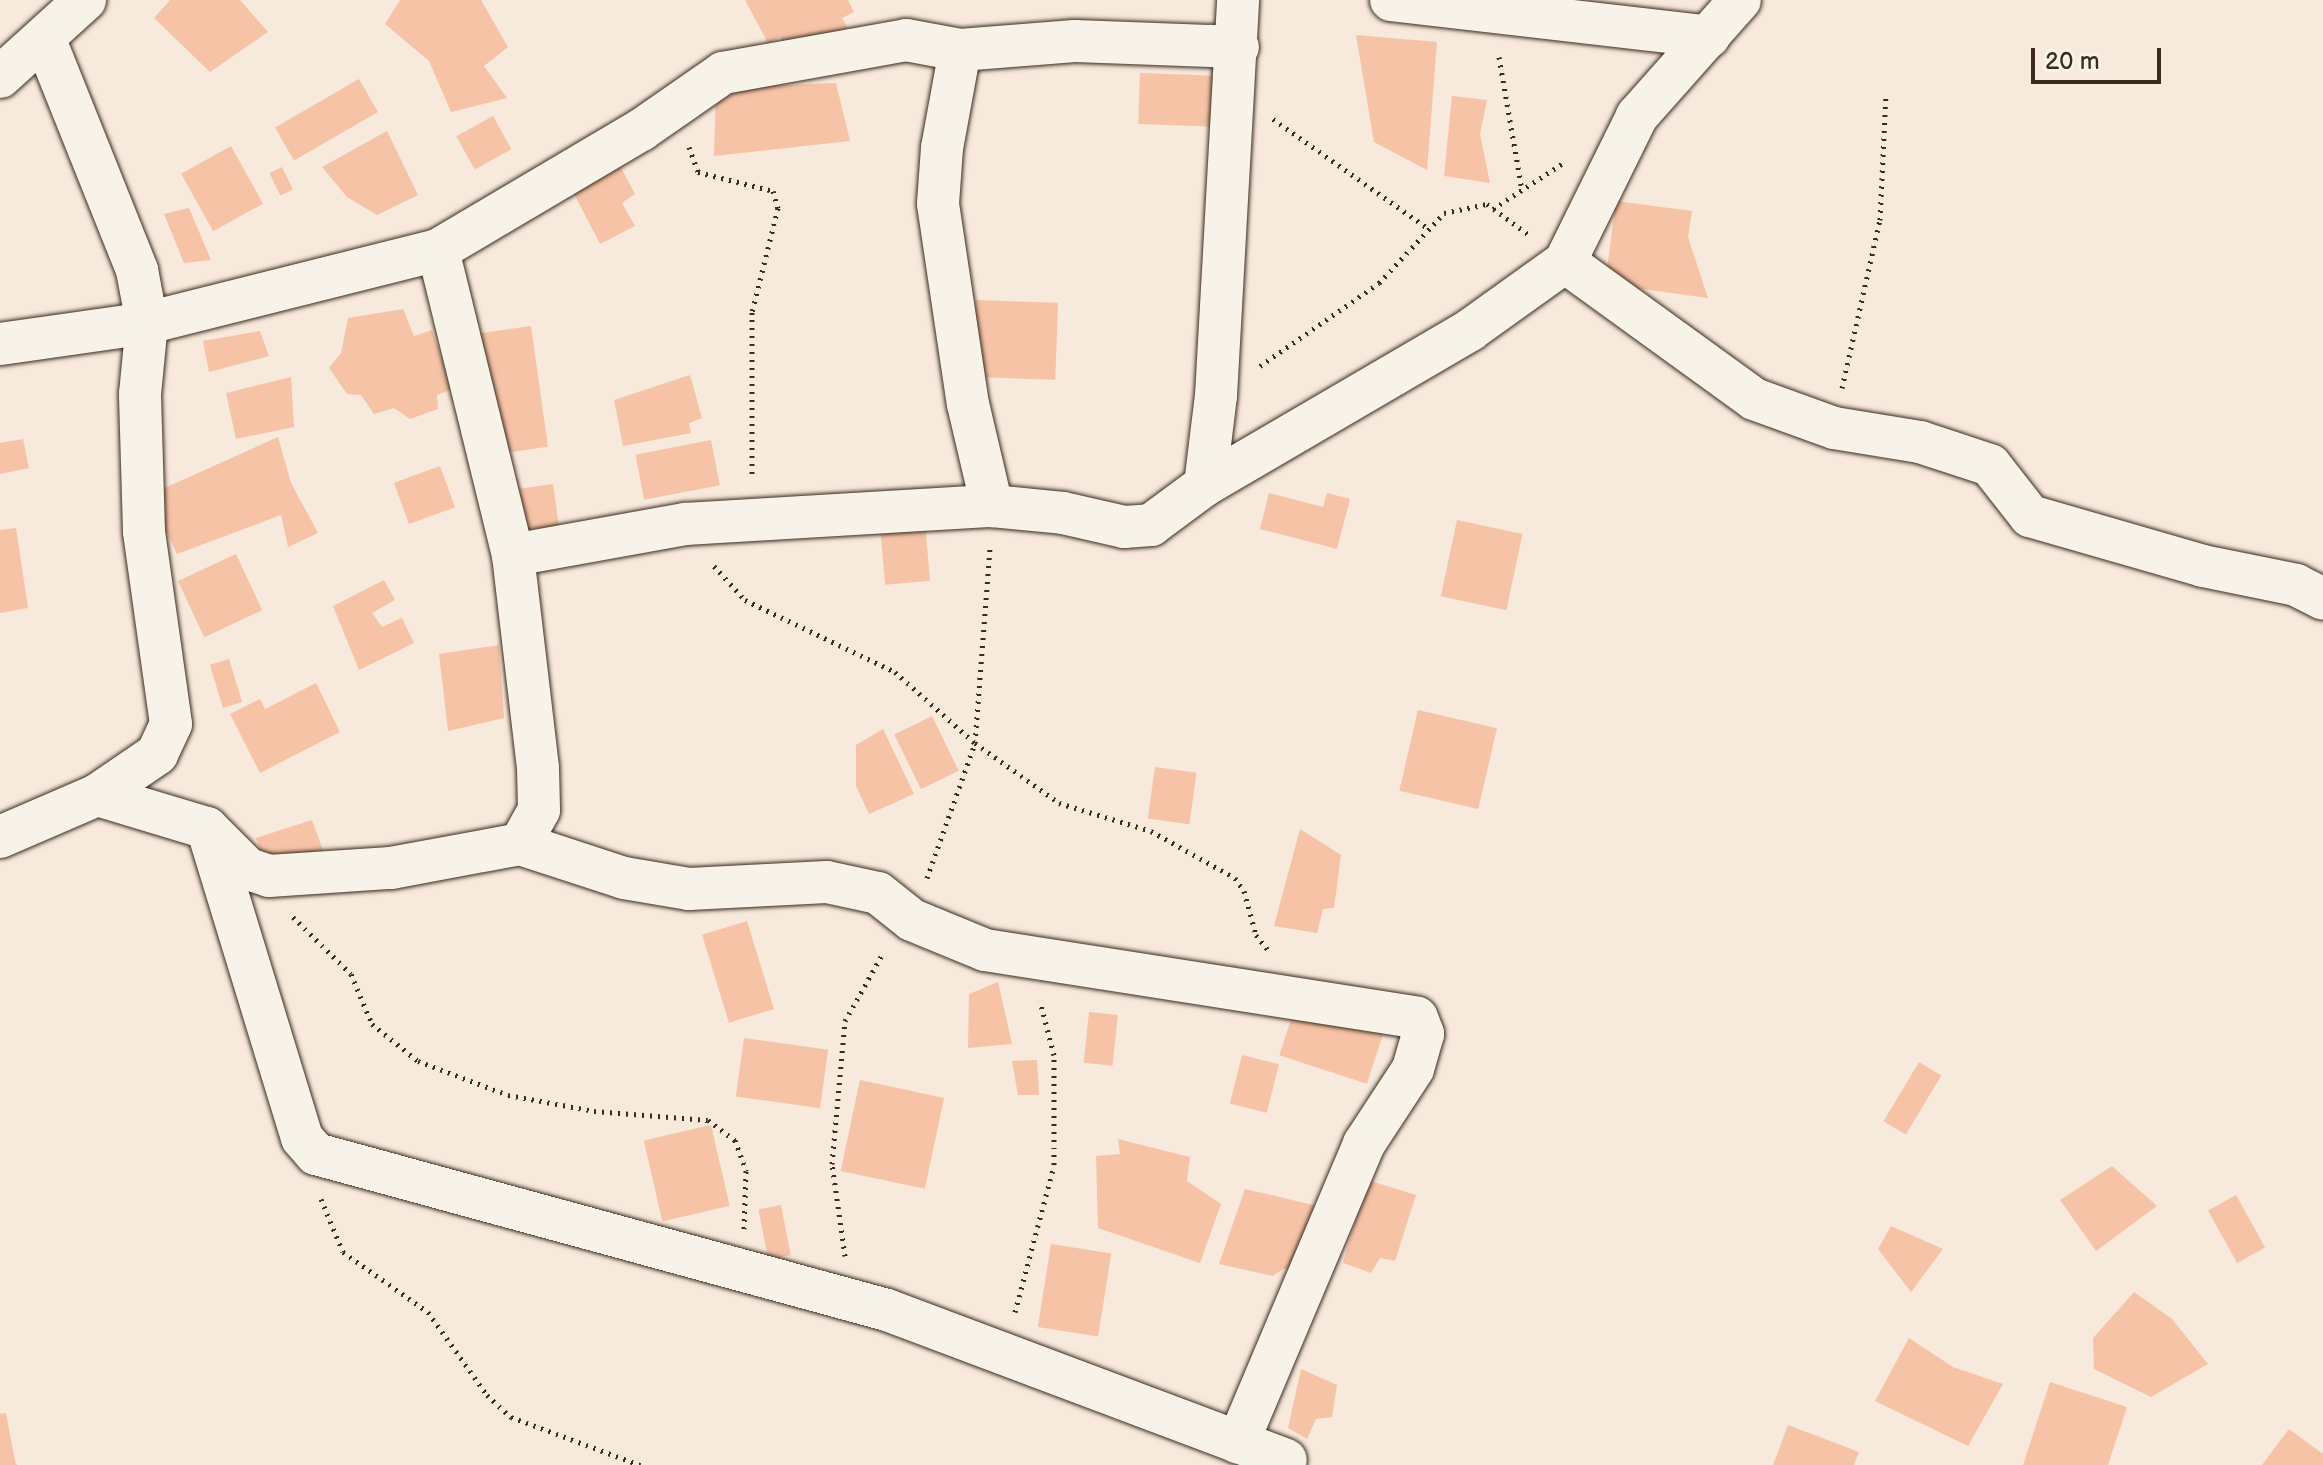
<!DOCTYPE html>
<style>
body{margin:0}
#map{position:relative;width:2323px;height:1465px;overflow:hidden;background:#f7e9db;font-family:"Balsamiq Sans",sans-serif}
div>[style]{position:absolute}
.building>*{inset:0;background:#f6c3a7;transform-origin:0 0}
.path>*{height:5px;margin-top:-2.5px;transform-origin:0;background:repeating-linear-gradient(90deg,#3b2a1e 0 2px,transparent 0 8px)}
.roads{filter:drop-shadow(0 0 2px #3b2a1e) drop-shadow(0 0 2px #3b2a1e)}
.minor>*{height:42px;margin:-21px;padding:0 21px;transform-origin:21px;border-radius:21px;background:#f7f3e8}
span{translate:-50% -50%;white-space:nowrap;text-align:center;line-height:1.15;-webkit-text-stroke:8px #f7f3e8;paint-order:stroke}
.scale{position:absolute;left:2031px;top:48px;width:130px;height:36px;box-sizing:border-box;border:4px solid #3b2a1e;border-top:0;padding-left:10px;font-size:24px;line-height:28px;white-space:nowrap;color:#3b2a1e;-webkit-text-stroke:6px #f7f3e8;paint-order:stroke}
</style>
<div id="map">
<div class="building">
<div style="clip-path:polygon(170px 0,240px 0,268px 32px,210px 72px,154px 18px)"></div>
<div style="clip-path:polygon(400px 0,481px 0,508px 47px,484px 66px,507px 98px,451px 112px,429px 61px,385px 24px)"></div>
<div style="clip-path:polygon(745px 0,848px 0,854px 12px,842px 18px,848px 28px,791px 57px,780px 37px,768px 43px)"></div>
<div style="clip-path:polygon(1356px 35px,1437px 42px,1427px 170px,1374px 142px)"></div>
<div style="left:1140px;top:73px;width:92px;height:51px;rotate:2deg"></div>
<div style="left:359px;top:79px;width:38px;height:97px;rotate:60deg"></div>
<div style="clip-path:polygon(836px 83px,850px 141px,714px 156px,716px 88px)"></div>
<div style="clip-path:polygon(1452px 96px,1487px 100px,1480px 134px,1490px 183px,1444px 176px)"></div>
<div style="left:493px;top:116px;width:38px;height:42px;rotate:61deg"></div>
<div style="clip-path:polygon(387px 131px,418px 195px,377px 215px,347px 197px,322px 167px)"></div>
<div style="left:231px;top:146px;width:66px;height:57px;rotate:61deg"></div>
<div style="clip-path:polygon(619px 164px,635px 194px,622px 203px,635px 226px,600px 244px,572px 190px)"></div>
<div style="left:282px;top:167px;width:25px;height:14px;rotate:64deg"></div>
<div style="clip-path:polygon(1616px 201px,1692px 211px,1688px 237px,1708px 298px,1605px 284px)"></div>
<div style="clip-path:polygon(189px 208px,211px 260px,184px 263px,164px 214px)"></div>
<div style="left:976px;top:300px;width:82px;height:77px;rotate:2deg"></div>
<div style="clip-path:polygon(403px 309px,414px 336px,432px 330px,452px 389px,437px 395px,438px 409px,410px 419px,394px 408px,374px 414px,361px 395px,347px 394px,329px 368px,341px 353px,348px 318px)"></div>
<div style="left:531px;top:326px;width:122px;height:61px;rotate:82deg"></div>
<div style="clip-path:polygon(260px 331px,269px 356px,209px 372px,203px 341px)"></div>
<div style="clip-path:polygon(690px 375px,702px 418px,689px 423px,691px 433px,623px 446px,614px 400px)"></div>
<div style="clip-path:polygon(291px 377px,294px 427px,236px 439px,226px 393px)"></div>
<div style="clip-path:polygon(278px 437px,291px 483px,318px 533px,288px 547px,281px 515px,177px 554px,149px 495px)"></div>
<div style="clip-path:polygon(23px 439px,29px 468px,0 474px,0 443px)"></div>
<div style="left:711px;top:440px;width:46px;height:77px;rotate:79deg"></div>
<div style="left:440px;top:466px;width:44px;height:49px;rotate:70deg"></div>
<div style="left:553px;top:484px;width:49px;height:34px;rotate:82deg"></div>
<div style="clip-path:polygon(1269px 493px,1323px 507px,1327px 493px,1350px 499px,1337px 549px,1260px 529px)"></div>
<div style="left:1457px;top:520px;width:67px;height:78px;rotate:12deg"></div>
<div style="left:925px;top:523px;width:58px;height:45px;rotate:85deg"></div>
<div style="clip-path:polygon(16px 528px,28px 608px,0 613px,0 530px)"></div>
<div style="left:236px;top:554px;width:62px;height:64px;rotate:65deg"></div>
<div style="clip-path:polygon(384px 580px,395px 600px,372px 613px,382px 627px,402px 618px,414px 643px,359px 670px,333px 606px)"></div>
<div style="clip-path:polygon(499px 645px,504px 718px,448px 731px,439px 654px)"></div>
<div style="left:229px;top:659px;width:45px;height:20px;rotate:73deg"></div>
<div style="clip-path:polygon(316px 683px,340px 732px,260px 773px,230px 714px,260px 699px,265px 709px)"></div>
<div style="left:1418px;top:710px;width:81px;height:83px;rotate:13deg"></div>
<div style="left:932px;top:716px;width:61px;height:42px;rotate:64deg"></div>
<div style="clip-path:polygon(883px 729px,914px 794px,869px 814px,856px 786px,856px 745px)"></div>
<div style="left:1155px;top:767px;width:42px;height:52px;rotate:8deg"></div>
<div style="clip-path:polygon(312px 820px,325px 856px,268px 870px,256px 838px)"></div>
<div style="clip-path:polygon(1300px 829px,1341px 855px,1334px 908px,1323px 909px,1317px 933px,1274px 926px)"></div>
<div style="left:747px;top:921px;width:92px;height:47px;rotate:73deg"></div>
<div style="clip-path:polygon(998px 982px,1012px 1044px,968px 1048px,969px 994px)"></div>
<div style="left:1297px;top:1001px;width:92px;height:57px;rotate:18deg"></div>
<div style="left:1089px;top:1012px;width:29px;height:51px;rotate:6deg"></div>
<div style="left:744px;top:1038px;width:85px;height:59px;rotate:8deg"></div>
<div style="left:1242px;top:1055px;width:38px;height:50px;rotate:14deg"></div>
<div style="clip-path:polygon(1037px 1060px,1039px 1095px,1018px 1095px,1012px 1061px)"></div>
<div style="left:1919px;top:1062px;width:26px;height:69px;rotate:31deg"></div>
<div style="left:860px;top:1080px;width:86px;height:93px;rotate:12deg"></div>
<div style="left:711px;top:1125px;width:83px;height:69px;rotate:77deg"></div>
<div style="clip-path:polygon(1118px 1139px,1190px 1157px,1187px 1181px,1221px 1204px,1200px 1263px,1098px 1228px,1096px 1156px,1120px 1154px)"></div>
<div style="clip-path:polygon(2112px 1166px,2157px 1206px,2096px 1251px,2060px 1200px)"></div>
<div style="clip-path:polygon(1367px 1180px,1416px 1195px,1395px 1261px,1380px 1258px,1371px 1273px,1343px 1263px)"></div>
<div style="clip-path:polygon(1245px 1189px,1322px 1207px,1302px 1270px,1283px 1269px,1273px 1276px,1219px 1264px)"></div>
<div style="left:2236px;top:1195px;width:60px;height:32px;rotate:61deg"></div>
<div style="left:781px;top:1205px;width:51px;height:23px;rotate:79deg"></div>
<div style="clip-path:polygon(1891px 1226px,1943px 1249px,1911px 1292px,1878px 1249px)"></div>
<div style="left:1051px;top:1244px;width:61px;height:84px;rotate:9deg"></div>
<div style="clip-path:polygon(2134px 1292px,2172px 1319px,2208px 1364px,2151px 1397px,2094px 1369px,2093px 1338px)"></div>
<div style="clip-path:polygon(1909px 1338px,1953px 1367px,2003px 1384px,1968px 1446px,1875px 1401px)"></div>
<div style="clip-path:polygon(1301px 1369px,1337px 1385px,1332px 1417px,1316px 1419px,1307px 1439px,1288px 1428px)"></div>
<div style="clip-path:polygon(2050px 1382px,2127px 1407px,2108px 1465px,2023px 1465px)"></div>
<div style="clip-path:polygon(6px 1413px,15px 1461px,17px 1465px,0 1465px,0 1414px)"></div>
<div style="clip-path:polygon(1788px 1425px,1859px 1452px,1854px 1465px,1773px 1465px)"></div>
<div style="clip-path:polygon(2289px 1429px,2323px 1454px,2323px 1465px,2262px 1465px)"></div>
</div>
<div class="path">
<div style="left:1499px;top:57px;width:135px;rotate:80.2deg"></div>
<div style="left:1273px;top:119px;width:191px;rotate:35.2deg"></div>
<div style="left:689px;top:147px;width:27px;rotate:70deg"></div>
<div style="left:698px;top:172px;width:77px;rotate:14.2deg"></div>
<div style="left:773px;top:191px;width:18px;rotate:74deg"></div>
<div style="left:778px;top:208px;width:107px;rotate:104deg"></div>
<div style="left:752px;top:312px;width:165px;rotate:90deg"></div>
<div style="left:1493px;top:209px;width:87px;rotate:-33.3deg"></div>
<div style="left:1260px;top:366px;width:145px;rotate:-34.9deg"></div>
<div style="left:1379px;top:283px;width:96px;rotate:-47.1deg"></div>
<div style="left:1444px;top:213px;width:44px;rotate:-11.8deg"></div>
<div style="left:1487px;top:204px;width:52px;rotate:36.4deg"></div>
<div style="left:1842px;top:388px;width:172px;rotate:-77.3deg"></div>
<div style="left:1880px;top:220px;width:127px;rotate:-87.3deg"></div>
<div style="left:714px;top:566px;width:46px;rotate:47.6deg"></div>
<div style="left:745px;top:600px;width:166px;rotate:25.6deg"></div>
<div style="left:895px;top:672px;width:107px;rotate:41.6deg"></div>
<div style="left:975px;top:743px;width:103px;rotate:35.5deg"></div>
<div style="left:1059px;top:803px;width:96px;rotate:16.9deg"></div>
<div style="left:1151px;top:831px;width:96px;rotate:29.2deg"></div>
<div style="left:1235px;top:878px;width:16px;rotate:55deg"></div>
<div style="left:1244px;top:891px;width:46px;rotate:74.7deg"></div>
<div style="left:1256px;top:935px;width:21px;rotate:51deg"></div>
<div style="left:927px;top:878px;width:143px;rotate:-70.4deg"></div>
<div style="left:975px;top:743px;width:195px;rotate:-85.6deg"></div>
<div style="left:293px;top:917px;width:81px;rotate:44.5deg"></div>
<div style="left:351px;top:974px;width:54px;rotate:67.2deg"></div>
<div style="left:372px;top:1024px;width:59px;rotate:38.8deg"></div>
<div style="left:418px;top:1061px;width:96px;rotate:20.7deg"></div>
<div style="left:508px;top:1095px;width:87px;rotate:10.5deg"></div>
<div style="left:594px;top:1111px;width:114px;rotate:4.5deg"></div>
<div style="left:708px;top:1120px;width:34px;rotate:37deg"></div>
<div style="left:735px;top:1140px;width:33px;rotate:70deg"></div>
<div style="left:746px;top:1171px;width:58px;rotate:92deg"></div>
<div style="left:321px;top:1199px;width:57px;rotate:67.5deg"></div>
<div style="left:343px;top:1252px;width:104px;rotate:35.2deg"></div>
<div style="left:428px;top:1312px;width:102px;rotate:54.6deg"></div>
<div style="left:487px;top:1395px;width:33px;rotate:43deg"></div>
<div style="left:511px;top:1417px;width:138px;rotate:20.4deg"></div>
<div style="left:845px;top:1256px;width:93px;rotate:-98deg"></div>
<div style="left:832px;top:1164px;width:144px;rotate:-84.8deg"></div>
<div style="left:845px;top:1021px;width:78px;rotate:-60.8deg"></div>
<div style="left:1015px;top:1312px;width:152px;rotate:-75.1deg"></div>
<div style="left:1054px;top:1165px;width:110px;rotate:-90deg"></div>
<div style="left:1054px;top:1055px;width:56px;rotate:-104.5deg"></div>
</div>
<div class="roads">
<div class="minor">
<div style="left:1391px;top:0;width:320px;rotate:6.6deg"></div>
<div style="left:960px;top:50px;width:100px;rotate:100.4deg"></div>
<div style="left:942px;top:148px;width:56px;rotate:94.1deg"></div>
<div style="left:938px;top:204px;width:202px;rotate:81.5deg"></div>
<div style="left:968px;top:404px;width:105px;rotate:76.8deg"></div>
<div style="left:0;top:77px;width:115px;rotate:-42.2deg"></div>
<div style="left:438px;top:250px;width:314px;rotate:76.2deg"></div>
<div style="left:513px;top:555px;width:214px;rotate:83.3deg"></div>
<div style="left:538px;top:768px;width:42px;rotate:88.6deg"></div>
<div style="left:539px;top:810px;width:39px;rotate:119deg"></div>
<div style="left:1565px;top:262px;width:233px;rotate:35.9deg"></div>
<div style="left:1754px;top:399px;width:85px;rotate:19.9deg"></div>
<div style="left:1834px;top:428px;width:87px;rotate:9.2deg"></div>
<div style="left:1920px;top:442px;width:74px;rotate:18.2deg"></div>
<div style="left:1990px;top:465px;width:65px;rotate:51.9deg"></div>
<div style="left:2030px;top:516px;width:180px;rotate:16.1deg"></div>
<div style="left:2203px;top:566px;width:95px;rotate:11.5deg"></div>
<div style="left:2296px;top:585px;width:30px;rotate:27deg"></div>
<div style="left:0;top:344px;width:148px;rotate:-8.1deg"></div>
<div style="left:147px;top:323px;width:300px;rotate:-14.1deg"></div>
<div style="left:438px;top:250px;width:236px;rotate:-30.6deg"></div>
<div style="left:641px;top:130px;width:100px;rotate:-34.8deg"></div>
<div style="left:723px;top:73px;width:186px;rotate:-10.2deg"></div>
<div style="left:906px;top:40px;width:55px;rotate:10.5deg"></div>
<div style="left:960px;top:50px;width:115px;rotate:-4.5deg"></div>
<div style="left:1075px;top:41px;width:163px;rotate:2.1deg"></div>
<div style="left:1205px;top:485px;width:90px;rotate:-83deg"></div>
<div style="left:1216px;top:396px;width:397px;rotate:-86.8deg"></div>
<div style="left:513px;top:555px;width:175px;rotate:-10.2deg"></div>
<div style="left:685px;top:524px;width:308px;rotate:-3.4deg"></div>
<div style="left:992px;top:506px;width:71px;rotate:5.6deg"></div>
<div style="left:1063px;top:513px;width:63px;rotate:12.9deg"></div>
<div style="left:1124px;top:527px;width:27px;rotate:-4deg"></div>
<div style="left:1151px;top:525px;width:67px;rotate:-36.5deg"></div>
<div style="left:1205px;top:485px;width:307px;rotate:-30.3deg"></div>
<div style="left:1470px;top:330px;width:117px;rotate:-35.6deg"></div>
<div style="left:1565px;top:262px;width:163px;rotate:-63.7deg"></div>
<div style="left:1637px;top:116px;width:155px;rotate:-48.4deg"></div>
<div style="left:97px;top:795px;width:115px;rotate:16.7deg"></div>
<div style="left:207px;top:828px;width:58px;rotate:45deg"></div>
<div style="left:248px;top:869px;width:22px;rotate:18deg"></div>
<div style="left:269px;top:876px;width:122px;rotate:-3.8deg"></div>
<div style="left:391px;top:868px;width:131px;rotate:-10.5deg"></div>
<div style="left:520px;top:844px;width:109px;rotate:18.1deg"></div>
<div style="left:624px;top:878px;width:66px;rotate:9.6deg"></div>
<div style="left:689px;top:889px;width:138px;rotate:-2.9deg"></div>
<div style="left:827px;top:882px;width:52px;rotate:12.2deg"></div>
<div style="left:878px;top:893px;width:43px;rotate:38.5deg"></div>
<div style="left:912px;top:920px;width:79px;rotate:22.3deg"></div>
<div style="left:985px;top:950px;width:437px;rotate:8.9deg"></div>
<div style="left:1417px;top:1018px;width:17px;rotate:69deg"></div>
<div style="left:1423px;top:1034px;width:36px;rotate:106deg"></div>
<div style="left:1413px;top:1069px;width:90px;rotate:123.2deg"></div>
<div style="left:1364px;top:1144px;width:324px;rotate:112.9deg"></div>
<div style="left:0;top:837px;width:106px;rotate:-23.4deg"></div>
<div style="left:97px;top:795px;width:73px;rotate:-34.3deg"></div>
<div style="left:157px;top:754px;width:33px;rotate:-65deg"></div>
<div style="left:171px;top:724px;width:195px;rotate:-98deg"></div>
<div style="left:144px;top:531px;width:137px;rotate:-91.7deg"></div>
<div style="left:140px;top:394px;width:71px;rotate:-84.4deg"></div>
<div style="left:147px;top:323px;width:54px;rotate:-100.7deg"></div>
<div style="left:137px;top:270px;width:250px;rotate:-111.8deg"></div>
<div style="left:210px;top:837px;width:315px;rotate:73deg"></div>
<div style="left:302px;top:1138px;width:21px;rotate:49deg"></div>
<div style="left:316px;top:1154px;width:592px;rotate:15.28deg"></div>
<div style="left:887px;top:1310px;width:426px;rotate:20.6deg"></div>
</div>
</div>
<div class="scale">20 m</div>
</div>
